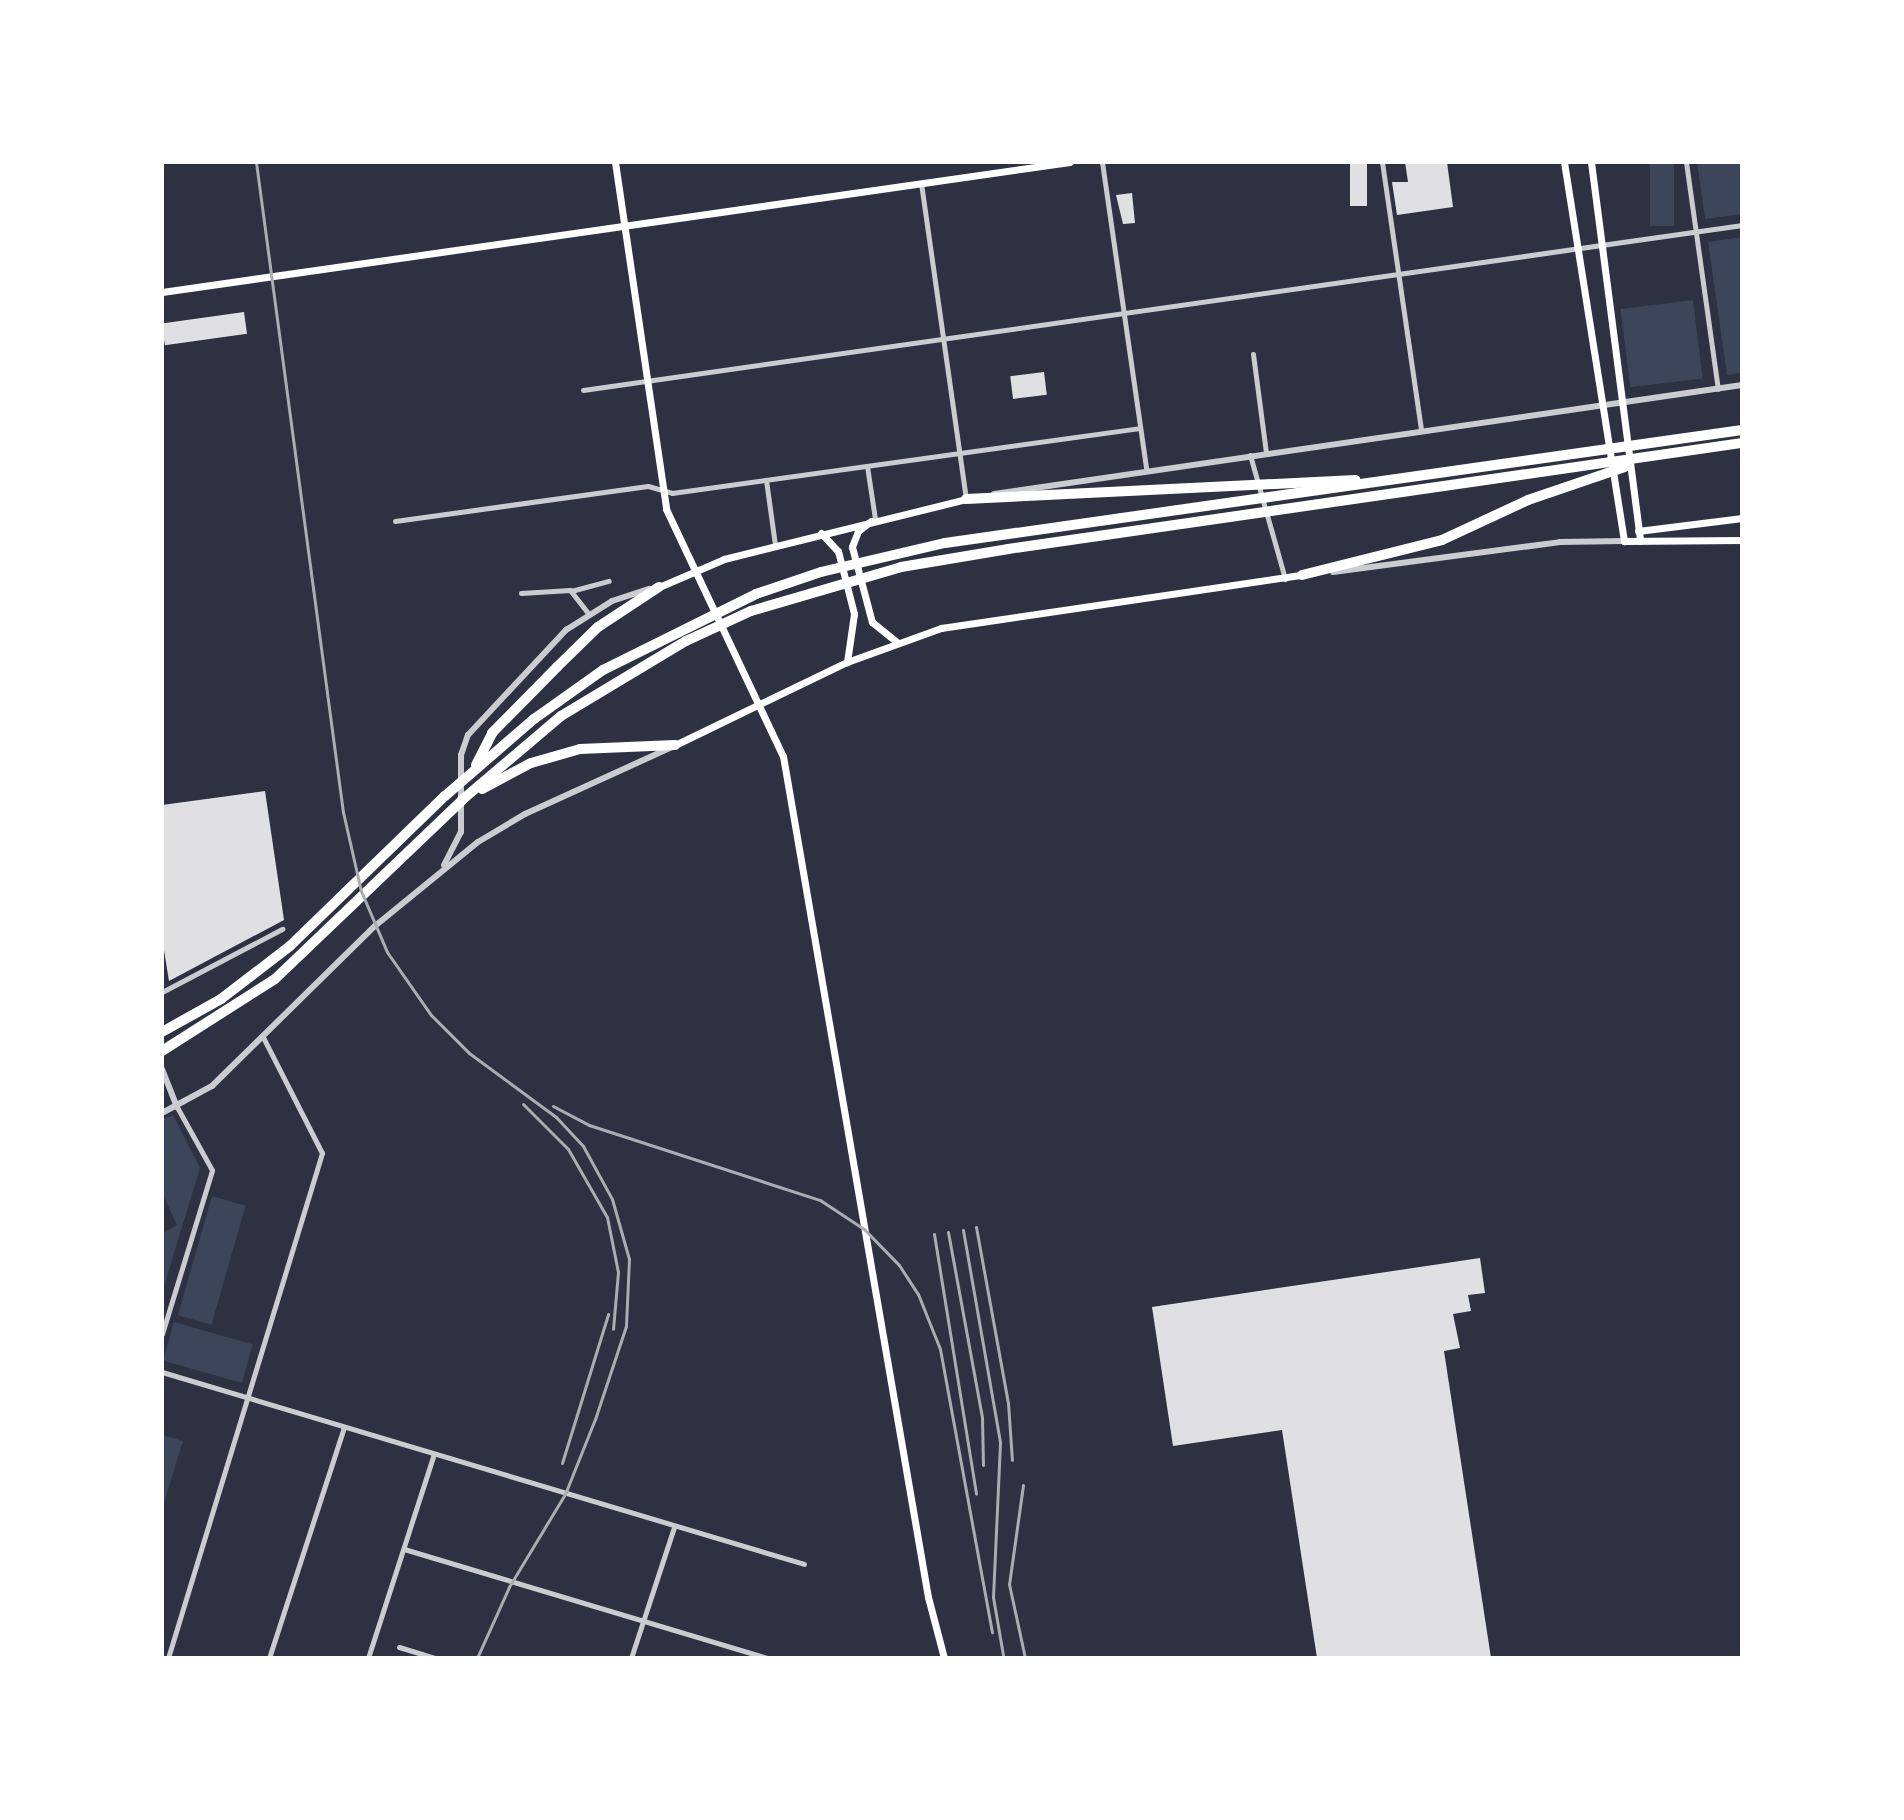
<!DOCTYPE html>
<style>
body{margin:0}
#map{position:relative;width:1904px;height:1820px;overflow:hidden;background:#2d3142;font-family:Mulish,sans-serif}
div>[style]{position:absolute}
.green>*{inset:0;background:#3c4559;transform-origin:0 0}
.building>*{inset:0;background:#e0e0e3;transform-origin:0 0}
.minor>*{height:5px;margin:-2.5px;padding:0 2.5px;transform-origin:2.5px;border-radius:2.5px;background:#caccd0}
.tertiary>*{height:6px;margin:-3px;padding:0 3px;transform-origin:3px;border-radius:3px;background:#caccd0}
.secondary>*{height:7px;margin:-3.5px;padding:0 3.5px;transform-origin:3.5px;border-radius:3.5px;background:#fff}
.motorway>*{height:10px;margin:-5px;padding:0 5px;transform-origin:5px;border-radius:5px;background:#fff}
.rail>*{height:3px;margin:-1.5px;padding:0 1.5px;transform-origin:1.5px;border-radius:1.5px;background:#abadb3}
span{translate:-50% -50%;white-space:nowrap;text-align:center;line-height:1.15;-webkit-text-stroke:7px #fff;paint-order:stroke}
.frame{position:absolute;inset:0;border:164px solid #fff;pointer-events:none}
</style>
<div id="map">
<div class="green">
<div style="left:1650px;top:162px;width:24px;height:64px"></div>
<div style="clip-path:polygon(1697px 162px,1740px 162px,1742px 214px,1705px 219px)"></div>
<div style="clip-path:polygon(1742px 237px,1742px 373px,1727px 375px,1708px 242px)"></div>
<div style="left:1693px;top:300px;width:79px;height:73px;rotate:83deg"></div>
<div style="clip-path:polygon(173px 1115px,200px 1168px,162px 1293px,162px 1234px,177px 1225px,162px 1193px,162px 1119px)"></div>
<div style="left:212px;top:1196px;width:35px;height:124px;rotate:16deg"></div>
<div style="left:174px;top:1322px;width:82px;height:40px;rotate:16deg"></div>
<div style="clip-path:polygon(162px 1435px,183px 1441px,162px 1509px)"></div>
</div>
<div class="building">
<div style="left:1350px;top:162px;width:17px;height:44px"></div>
<div style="clip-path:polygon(1405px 162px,1447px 162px,1453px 207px,1397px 215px,1392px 182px,1408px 182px)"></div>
<div style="clip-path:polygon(1132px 193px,1135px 223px,1123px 224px,1116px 195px)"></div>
<div style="left:244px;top:312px;width:22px;height:83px;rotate:82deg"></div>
<div style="left:1044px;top:372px;width:23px;height:34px;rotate:83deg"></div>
<div style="clip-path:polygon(265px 791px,284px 920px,169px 981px,162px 938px,162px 805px)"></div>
<div style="clip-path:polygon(1480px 1258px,1485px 1293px,1468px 1295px,1471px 1311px,1453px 1314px,1460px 1348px,1444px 1351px,1491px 1658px,1317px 1658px,1282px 1430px,1173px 1446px,1152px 1307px)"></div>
</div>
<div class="minor">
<div style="left:1102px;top:162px;width:310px;rotate:81.8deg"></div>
<div style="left:1382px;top:162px;width:271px;rotate:81.7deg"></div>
<div style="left:1686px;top:162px;width:229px;rotate:82deg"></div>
<div style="left:921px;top:183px;width:319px;rotate:81.9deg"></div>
<div style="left:1253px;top:354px;width:100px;rotate:82.5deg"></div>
<div style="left:583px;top:390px;width:1171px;rotate:-8.1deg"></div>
<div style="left:1250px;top:455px;width:129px;rotate:74.2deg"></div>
<div style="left:867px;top:466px;width:54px;rotate:81.4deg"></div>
<div style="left:766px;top:480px;width:66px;rotate:82.1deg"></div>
<div style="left:395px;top:521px;width:255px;rotate:-7.9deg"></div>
<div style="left:648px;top:486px;width:25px;rotate:16deg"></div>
<div style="left:672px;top:493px;width:472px;rotate:-7.9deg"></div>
<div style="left:571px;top:591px;width:39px;rotate:-15deg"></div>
<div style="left:521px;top:593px;width:49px;rotate:-3.5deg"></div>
<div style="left:570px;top:590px;width:29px;rotate:52deg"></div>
<div style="left:162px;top:992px;width:136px;rotate:-27.7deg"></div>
<div style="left:162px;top:1334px;width:171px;rotate:-73deg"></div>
<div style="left:212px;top:1170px;width:72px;rotate:-119.1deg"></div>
<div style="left:162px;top:1372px;width:670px;rotate:16.65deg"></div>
<div style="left:404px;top:1549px;width:379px;rotate:16.7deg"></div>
<div style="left:399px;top:1647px;width:38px;rotate:17deg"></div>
<div style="left:168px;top:1658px;width:528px;rotate:-73.04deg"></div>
<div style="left:322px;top:1153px;width:132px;rotate:-117deg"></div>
<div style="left:269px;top:1658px;width:243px;rotate:-72deg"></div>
<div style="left:368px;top:1658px;width:214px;rotate:-72.1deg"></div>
<div style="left:631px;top:1658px;width:138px;rotate:-71.8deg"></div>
</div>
<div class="tertiary">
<div style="left:994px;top:494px;width:756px;rotate:-8.29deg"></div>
<div style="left:1333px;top:572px;width:229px;rotate:-7.5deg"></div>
<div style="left:1560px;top:542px;width:64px;rotate:-0.9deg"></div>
<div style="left:444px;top:865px;width:37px;rotate:-63deg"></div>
<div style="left:461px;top:832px;width:77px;rotate:-90deg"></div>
<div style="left:461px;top:755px;width:21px;rotate:-71deg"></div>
<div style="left:468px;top:735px;width:144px;rotate:-47deg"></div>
<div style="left:566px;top:630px;width:54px;rotate:-32.2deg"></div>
<div style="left:612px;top:601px;width:39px;rotate:-18deg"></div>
<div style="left:162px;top:1069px;width:41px;rotate:68.5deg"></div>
<div style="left:162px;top:1113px;width:57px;rotate:-28.4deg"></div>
<div style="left:212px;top:1086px;width:228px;rotate:-44.5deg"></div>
<div style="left:375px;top:926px;width:133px;rotate:-39.2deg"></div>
<div style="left:478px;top:842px;width:55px;rotate:-30.8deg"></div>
<div style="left:525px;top:814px;width:162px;rotate:-24.5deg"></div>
</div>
<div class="secondary">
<div style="left:615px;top:162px;width:351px;rotate:81.6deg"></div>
<div style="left:666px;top:509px;width:273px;rotate:64.7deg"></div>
<div style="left:783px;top:756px;width:853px;rotate:80.22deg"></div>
<div style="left:928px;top:1597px;width:63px;rotate:75.3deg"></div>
<div style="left:1564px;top:162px;width:384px;rotate:81deg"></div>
<div style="left:1624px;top:541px;width:118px;rotate:-0.5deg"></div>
<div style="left:1591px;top:162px;width:382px;rotate:82.6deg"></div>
<div style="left:162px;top:292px;width:917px;rotate:-8.15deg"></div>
<div style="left:871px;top:521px;width:16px;rotate:142deg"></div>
<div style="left:858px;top:531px;width:17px;rotate:111deg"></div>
<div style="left:852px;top:547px;width:78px;rotate:75.1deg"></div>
<div style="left:872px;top:622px;width:33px;rotate:39deg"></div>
<div style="left:1638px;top:531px;width:105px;rotate:-7.1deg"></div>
<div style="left:821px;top:533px;width:25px;rotate:47deg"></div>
<div style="left:838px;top:551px;width:65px;rotate:75.7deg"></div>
<div style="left:854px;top:614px;width:49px;rotate:98.3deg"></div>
<div style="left:659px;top:587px;width:71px;rotate:-23.3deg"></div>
<div style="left:724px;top:559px;width:249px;rotate:-13.9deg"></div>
<div style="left:675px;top:745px;width:191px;rotate:-25.8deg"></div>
<div style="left:847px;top:662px;width:100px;rotate:-19.9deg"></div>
<div style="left:941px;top:628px;width:365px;rotate:-8.4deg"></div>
</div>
<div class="motorway">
<div style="left:966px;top:499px;width:390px;rotate:-2.8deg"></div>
<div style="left:1302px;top:575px;width:144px;rotate:-14deg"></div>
<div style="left:1442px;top:540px;width:95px;rotate:-24.9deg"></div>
<div style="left:1528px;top:500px;width:102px;rotate:-18.8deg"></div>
<div style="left:476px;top:765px;width:36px;rotate:-63deg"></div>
<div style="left:492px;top:733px;width:93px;rotate:-45.4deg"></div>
<div style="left:557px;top:667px;width:57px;rotate:-44.3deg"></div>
<div style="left:598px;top:627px;width:73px;rotate:-33.3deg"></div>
<div style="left:482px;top:789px;width:55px;rotate:-28deg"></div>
<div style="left:531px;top:763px;width:51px;rotate:-15.9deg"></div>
<div style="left:580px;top:749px;width:95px;rotate:-2.4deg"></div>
<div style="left:162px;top:1032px;width:68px;rotate:-29.2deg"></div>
<div style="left:221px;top:999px;width:87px;rotate:-37.5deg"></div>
<div style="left:290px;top:946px;width:216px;rotate:-44.1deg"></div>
<div style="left:445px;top:796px;width:118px;rotate:-40.9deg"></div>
<div style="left:534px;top:719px;width:85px;rotate:-35.4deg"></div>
<div style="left:603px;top:670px;width:171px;rotate:-26.4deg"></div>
<div style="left:756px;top:594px;width:69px;rotate:-18.7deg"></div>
<div style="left:821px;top:572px;width:127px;rotate:-13.2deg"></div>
<div style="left:945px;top:543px;width:805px;rotate:-8.07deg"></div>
<div style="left:162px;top:1051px;width:134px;rotate:-32.5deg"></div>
<div style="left:275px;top:979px;width:259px;rotate:-43.7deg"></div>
<div style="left:462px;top:800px;width:130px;rotate:-40.3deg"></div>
<div style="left:561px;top:716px;width:146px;rotate:-31deg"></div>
<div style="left:686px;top:641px;width:72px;rotate:-24.8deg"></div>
<div style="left:751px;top:611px;width:156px;rotate:-16.3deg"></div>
<div style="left:901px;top:567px;width:109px;rotate:-9.5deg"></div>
<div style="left:1008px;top:549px;width:742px;rotate:-8.22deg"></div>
</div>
<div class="rail">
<div style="left:256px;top:162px;width:656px;rotate:82.38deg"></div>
<div style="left:343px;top:812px;width:81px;rotate:77.2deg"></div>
<div style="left:361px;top:891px;width:66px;rotate:66.9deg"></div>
<div style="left:387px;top:952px;width:77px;rotate:55.1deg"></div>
<div style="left:431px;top:1015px;width:54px;rotate:45deg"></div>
<div style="left:469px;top:1053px;width:108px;rotate:36.3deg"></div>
<div style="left:556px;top:1117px;width:40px;rotate:47deg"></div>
<div style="left:583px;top:1146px;width:60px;rotate:61.3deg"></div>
<div style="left:612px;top:1199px;width:62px;rotate:74.2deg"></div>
<div style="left:629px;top:1259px;width:67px;rotate:92.6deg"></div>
<div style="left:626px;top:1326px;width:98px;rotate:108.4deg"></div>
<div style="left:595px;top:1419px;width:81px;rotate:111.8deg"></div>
<div style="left:565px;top:1494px;width:109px;rotate:121.1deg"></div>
<div style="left:509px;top:1587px;width:78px;rotate:114.3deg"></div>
<div style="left:523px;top:1104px;width:64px;rotate:45deg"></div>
<div style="left:568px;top:1149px;width:78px;rotate:60.2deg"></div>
<div style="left:607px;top:1217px;width:56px;rotate:78.7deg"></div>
<div style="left:618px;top:1272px;width:57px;rotate:95deg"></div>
<div style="left:553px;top:1106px;width:41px;rotate:27.8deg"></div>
<div style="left:589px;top:1125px;width:243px;rotate:18deg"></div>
<div style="left:820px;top:1200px;width:53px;rotate:33.4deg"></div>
<div style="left:864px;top:1229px;width:50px;rotate:45.8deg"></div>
<div style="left:899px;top:1265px;width:35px;rotate:57deg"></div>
<div style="left:918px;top:1294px;width:59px;rotate:68.2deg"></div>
<div style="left:940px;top:1349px;width:288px;rotate:79.6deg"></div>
<div style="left:976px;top:1227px;width:179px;rotate:79.7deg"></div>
<div style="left:1008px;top:1403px;width:57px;rotate:86deg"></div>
<div style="left:963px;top:1230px;width:216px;rotate:80.1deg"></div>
<div style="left:1000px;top:1443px;width:154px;rotate:92.6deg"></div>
<div style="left:993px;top:1597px;width:59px;rotate:80.2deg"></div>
<div style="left:948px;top:1232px;width:189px;rotate:79.6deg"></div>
<div style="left:982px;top:1418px;width:47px;rotate:88.8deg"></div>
<div style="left:934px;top:1234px;width:263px;rotate:80.8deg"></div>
<div style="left:562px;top:1463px;width:156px;rotate:-72.8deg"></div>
<div style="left:1023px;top:1485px;width:100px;rotate:98deg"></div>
<div style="left:1009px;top:1584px;width:76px;rotate:77.8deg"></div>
</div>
<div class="frame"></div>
</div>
